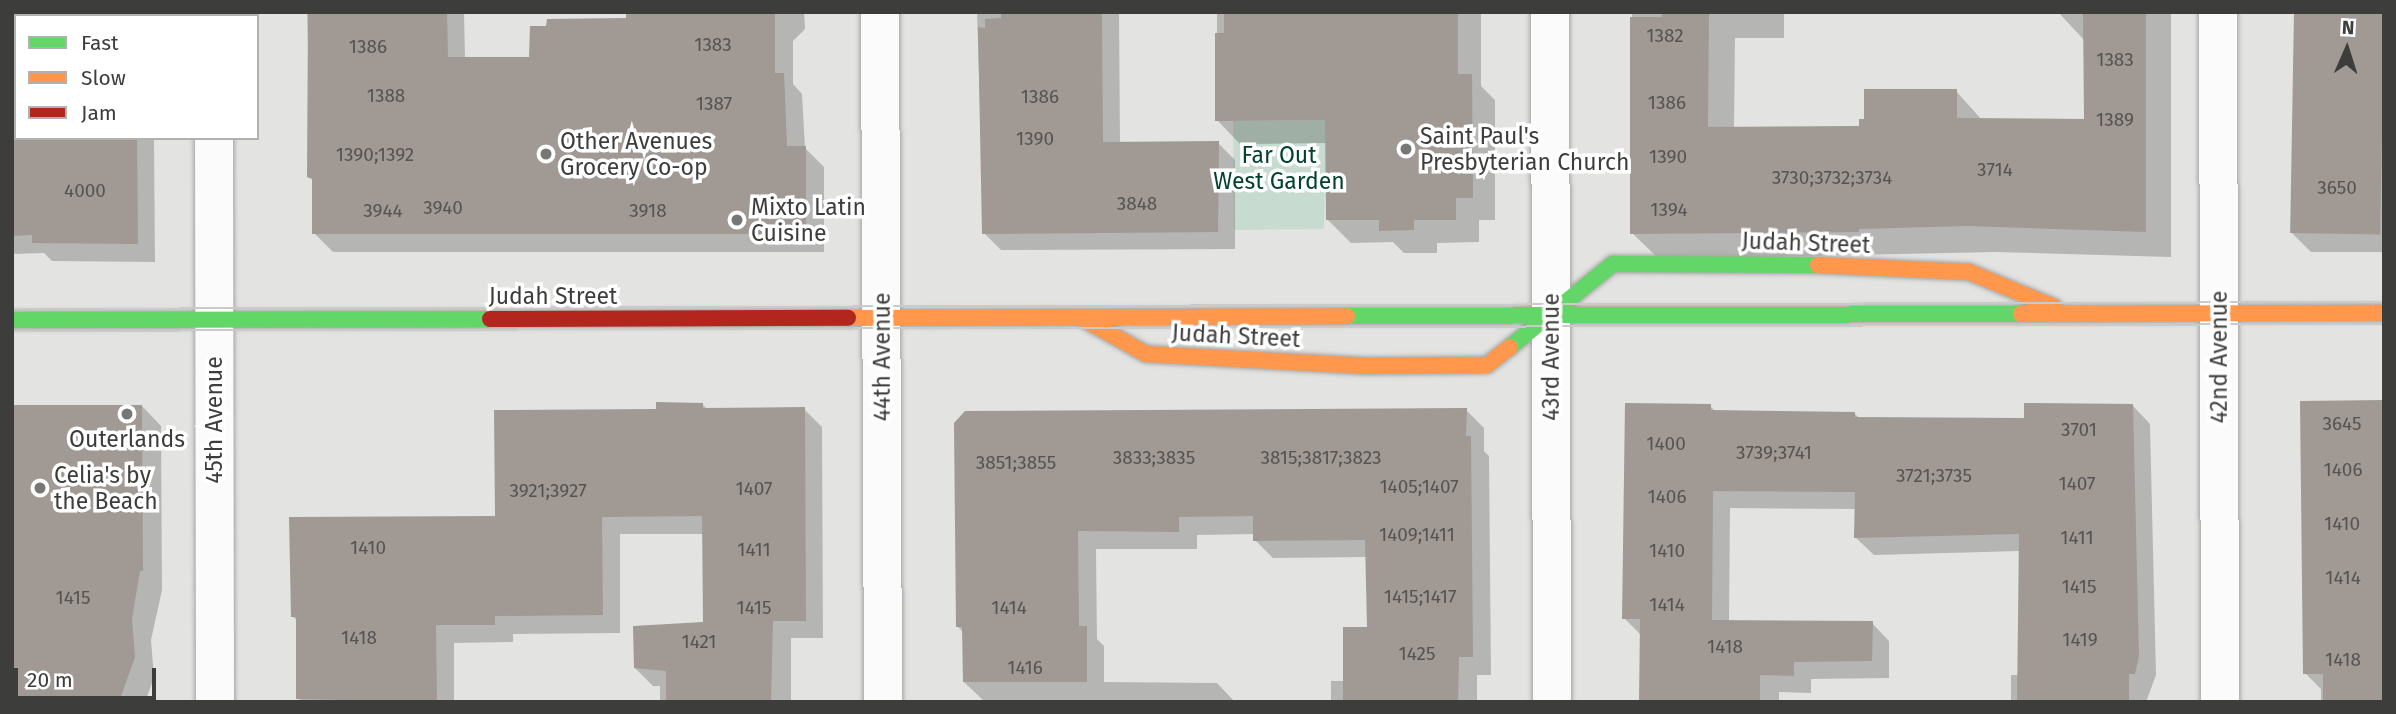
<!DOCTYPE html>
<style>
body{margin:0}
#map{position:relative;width:2396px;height:714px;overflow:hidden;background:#e3e3e2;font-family:"Fira Sans",sans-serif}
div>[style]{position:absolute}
.green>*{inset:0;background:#c7dbd0}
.shadow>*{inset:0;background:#0003;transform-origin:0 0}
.building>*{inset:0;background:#a09994;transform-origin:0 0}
.roads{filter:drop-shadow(0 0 2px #a5a5a4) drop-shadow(0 0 2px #a5a5a4)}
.street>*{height:38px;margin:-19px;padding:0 19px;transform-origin:19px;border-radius:19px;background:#fbfbfb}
.fast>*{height:16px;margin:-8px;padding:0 8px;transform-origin:8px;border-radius:8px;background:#63d668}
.slow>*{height:16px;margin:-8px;padding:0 8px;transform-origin:8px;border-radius:8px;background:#ff974d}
.jam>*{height:16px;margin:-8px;padding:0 8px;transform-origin:8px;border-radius:8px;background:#b3261e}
.tram>*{height:2px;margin:-1px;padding:0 1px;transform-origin:1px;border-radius:1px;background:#cacaca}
.dots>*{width:19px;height:19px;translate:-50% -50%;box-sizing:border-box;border:4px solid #fff;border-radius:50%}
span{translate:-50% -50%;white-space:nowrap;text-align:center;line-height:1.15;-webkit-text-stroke:7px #fff;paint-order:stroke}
.number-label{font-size:19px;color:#565452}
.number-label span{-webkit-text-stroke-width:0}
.poi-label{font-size:23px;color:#3d3d3c}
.left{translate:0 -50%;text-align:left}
.park-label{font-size:23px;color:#00422c}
.street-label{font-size:23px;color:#3d3d3c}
.frame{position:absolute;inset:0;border:14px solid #3d3d3c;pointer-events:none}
.legend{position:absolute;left:14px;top:14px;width:245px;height:126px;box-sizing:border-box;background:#fff;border:2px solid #b1b1b1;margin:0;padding:9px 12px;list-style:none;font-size:21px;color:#3d3d3c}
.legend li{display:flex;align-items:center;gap:14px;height:35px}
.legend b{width:35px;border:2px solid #b1b1b1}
.north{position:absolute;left:2312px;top:14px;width:70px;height:70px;-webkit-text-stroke:5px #fff;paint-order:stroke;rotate:3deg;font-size:19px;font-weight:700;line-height:28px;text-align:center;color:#3d3d3c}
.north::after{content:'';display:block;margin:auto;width:24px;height:32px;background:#3d3d3c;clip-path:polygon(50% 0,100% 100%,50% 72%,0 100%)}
.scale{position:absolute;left:14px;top:668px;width:142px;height:32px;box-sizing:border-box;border:4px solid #3d3d3c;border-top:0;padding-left:9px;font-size:21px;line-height:24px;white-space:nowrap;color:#3d3d3c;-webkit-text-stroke:5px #fff;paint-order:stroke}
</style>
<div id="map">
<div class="green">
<div style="clip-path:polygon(1339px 120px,1325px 177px,1324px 229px,1234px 230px,1233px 121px)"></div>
</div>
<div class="shadow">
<div style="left:53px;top:12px;width:99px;height:4px"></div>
<div style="clip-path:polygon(307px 12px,464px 12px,465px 58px,531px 59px,628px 20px,628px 12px,804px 12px,805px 29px,793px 41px,793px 84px,802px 94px,805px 148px,824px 167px,824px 252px,333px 252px,314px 233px)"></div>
<div style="clip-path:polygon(977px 12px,1119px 12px,1120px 144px,1218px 143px,1235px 160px,1235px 249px,1001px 250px,984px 233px)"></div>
<div style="clip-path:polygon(1217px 12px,1481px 12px,1481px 86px,1495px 100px,1495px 220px,1479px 220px,1479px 242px,1437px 243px,1437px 253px,1404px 253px,1393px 242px,1351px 243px,1327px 219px,1327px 143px,1240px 144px,1217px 120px)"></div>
<div style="clip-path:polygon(1632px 12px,1784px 12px,1784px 38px,1735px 38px,1734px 129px,1861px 128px,1956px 91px,1982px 120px,2085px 120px,2085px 41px,2058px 12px,2171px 12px,2171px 257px,1996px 252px,1659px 259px,1632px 233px)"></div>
<div style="clip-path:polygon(2307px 12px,2384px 12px,2384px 252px,2311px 252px,2291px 232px)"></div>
<div style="clip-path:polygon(28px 138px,154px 138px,155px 262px,52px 261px,44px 253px,12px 254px,12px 141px)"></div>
<div style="clip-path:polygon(2384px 402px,2384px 702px,2321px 702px,2321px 689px,2305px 673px)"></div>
<div style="clip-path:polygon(702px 404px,708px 410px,804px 409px,822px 427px,823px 638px,791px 638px,791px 702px,660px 702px,660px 686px,653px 686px,635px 668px,704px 623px,704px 534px,620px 534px,620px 633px,513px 634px,513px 642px,454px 643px,454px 702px,301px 702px,298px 698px,298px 621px,292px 616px,497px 517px,658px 410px)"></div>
<div style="clip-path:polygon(142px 406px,161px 426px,162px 590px,151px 640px,154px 678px,145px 702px,12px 702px)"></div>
<div style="clip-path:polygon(1710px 406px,1716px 412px,1855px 414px,1859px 418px,2026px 420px,2133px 406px,2150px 424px,2156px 675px,2146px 702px,2011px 702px,2011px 675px,2019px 675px,2020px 551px,1874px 555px,1856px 538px,1857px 509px,1730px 508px,1729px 622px,1872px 623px,1889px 641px,1889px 678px,1811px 679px,1811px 693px,1779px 692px,1779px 702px,1640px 702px,1642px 636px,1624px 618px)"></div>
<div style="clip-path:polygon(1466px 410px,1484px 428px,1484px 451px,1489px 456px,1491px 675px,1477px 675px,1477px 702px,1331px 702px,1331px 681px,1345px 681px,1369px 628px,1367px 557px,1273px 558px,1255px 540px,1255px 534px,1197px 535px,1197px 549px,1096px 549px,1097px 639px,1104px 646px,1104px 682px,1217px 683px,1235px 702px,985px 702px,964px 682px,964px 633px,957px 626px,956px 423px)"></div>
</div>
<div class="building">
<div style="clip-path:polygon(308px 12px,447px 12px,448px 57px,529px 57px,530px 26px,546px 26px,547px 19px,626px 18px,626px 12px,775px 12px,775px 73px,784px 73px,787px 146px,806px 146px,806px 234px,312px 234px,312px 179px,307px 177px)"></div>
<div style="clip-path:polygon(1001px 12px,1102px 12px,1103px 142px,1219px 141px,1218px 232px,982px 234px,978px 27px,985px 28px,985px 19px,1001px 18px)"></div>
<div style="clip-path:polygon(1224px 12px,1458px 12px,1458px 74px,1472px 74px,1473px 198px,1456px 198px,1456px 220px,1414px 220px,1414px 230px,1379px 231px,1379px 220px,1326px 220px,1325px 120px,1215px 121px,1215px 33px,1224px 33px)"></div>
<div style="clip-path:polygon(1662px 12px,1709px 12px,1708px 127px,1859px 126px,1859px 119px,1864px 119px,1864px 89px,1957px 89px,1957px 118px,2084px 119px,2083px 12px,2146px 12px,2146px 232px,1968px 226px,1859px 229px,1859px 232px,1630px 234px,1630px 17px,1662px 17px)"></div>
<div style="left:2294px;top:12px;width:90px;height:221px;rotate:1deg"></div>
<div style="clip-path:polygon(32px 138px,137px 138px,138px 244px,32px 243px,32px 235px,12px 236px,12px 140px)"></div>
<div style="clip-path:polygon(2384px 400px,2384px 702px,2323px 702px,2323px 674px,2303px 674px,2300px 401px)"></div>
<div style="clip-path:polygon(656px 402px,703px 403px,703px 408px,805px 407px,806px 621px,773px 621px,771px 702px,666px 702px,666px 671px,634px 668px,633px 626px,703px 622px,702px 516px,602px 517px,603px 615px,495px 616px,495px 625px,436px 625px,437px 702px,296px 699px,296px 617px,291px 617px,289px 517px,495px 516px,494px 410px,656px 409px)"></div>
<div style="clip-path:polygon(1625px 403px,1711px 404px,1711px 410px,1855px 412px,1855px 417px,2024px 418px,2024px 403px,2133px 404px,2139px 656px,2135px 674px,2129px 674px,2129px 702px,2017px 702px,2019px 534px,1854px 538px,1855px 492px,1713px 491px,1712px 620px,1873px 621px,1872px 661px,1794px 662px,1794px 676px,1760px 675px,1760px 702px,1639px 702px,1640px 619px,1622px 619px)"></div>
<div style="clip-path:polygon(12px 405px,142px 405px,143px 571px,140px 571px,132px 619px,135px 657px,119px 702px,12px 702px)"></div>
<div style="clip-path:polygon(1467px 408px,1466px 436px,1471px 436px,1473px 657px,1459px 657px,1458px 702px,1343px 702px,1343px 627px,1367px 627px,1365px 540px,1253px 541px,1253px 516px,1179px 517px,1179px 532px,1078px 531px,1079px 626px,1087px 626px,1087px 682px,963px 682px,962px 627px,956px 627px,954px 423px,965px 411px)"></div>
</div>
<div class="roads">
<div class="street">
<div style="left:213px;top:12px;width:4px;rotate:90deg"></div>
<div style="left:880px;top:12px;width:690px;rotate:89.75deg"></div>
<div style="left:1550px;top:12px;width:690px;rotate:89.83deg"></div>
<div style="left:2218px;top:12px;width:690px;rotate:89.83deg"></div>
<div style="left:214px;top:138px;width:564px;rotate:89.9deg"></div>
</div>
<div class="fast">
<div style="left:1347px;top:316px;width:674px;rotate:-0.17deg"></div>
<div style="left:12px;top:320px;width:478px;rotate:-0.1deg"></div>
<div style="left:1510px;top:347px;width:132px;rotate:-38.9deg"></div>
<div style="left:1613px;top:264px;width:205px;rotate:0.3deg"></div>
</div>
<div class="slow">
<div style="left:1818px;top:265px;width:151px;rotate:2.7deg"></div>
<div style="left:1969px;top:272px;width:92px;rotate:22.4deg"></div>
<div style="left:2021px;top:314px;width:363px;rotate:-0.2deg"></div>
<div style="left:848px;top:318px;width:499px;rotate:-0.2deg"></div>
<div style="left:1082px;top:318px;width:73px;rotate:29.4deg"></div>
<div style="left:1146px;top:354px;width:220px;rotate:3.1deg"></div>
<div style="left:1366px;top:366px;width:121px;rotate:-0.5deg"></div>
<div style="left:1487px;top:365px;width:29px;rotate:-38deg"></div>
</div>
<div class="jam">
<div style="left:490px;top:319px;width:358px;rotate:-0.2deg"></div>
</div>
</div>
<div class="tram">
<div style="left:12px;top:309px;width:2372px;rotate:-0.17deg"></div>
<div style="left:12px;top:331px;width:2372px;rotate:-0.17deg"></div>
</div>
<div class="dots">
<div style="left:1406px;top:149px;background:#777776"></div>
<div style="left:546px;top:154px;background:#777776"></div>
<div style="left:737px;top:220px;background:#777776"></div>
<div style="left:127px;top:414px;background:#777776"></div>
<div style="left:40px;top:488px;background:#777776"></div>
</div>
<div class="number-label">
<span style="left:1665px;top:36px">1382</span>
<span style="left:713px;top:45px">1383</span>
<span style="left:368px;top:47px">1386</span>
<span style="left:2115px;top:60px">1383</span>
<span style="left:386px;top:96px">1388</span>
<span style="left:1040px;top:97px">1386</span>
<span style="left:1667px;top:103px">1386</span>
<span style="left:714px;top:104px">1387</span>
<span style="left:2115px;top:120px">1389</span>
<span style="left:1035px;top:139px">1390</span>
<span style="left:375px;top:155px">1390;1392</span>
<span style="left:1668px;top:157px">1390</span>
<span style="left:1995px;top:170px">3714</span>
<span style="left:1832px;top:178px">3730;3732;3734</span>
<span style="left:2337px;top:188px">3650</span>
<span style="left:85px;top:191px">4000</span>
<span style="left:1137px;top:204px">3848</span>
<span style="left:443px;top:208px">3940</span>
<span style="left:1669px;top:210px">1394</span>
<span style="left:383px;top:211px">3944</span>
<span style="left:648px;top:211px">3918</span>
<span style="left:2342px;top:424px">3645</span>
<span style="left:2079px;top:430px">3701</span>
<span style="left:1666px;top:444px">1400</span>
<span style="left:1774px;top:453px">3739;3741</span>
<span style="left:1154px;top:458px">3833;3835</span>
<span style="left:1321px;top:458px">3815;3817;3823</span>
<span style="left:1016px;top:463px">3851;3855</span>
<span style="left:2343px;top:470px">1406</span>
<span style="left:1934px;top:476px">3721;3735</span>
<span style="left:2077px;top:484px">1407</span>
<span style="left:1419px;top:487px">1405;1407</span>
<span style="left:754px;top:489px">1407</span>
<span style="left:548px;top:491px">3921;3927</span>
<span style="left:1667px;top:497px">1406</span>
<span style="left:2342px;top:524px">1410</span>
<span style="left:1417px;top:535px">1409;1411</span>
<span style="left:2077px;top:538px">1411</span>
<span style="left:368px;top:548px">1410</span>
<span style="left:754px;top:550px">1411</span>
<span style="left:1667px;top:551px">1410</span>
<span style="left:2343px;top:578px">1414</span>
<span style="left:2079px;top:587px">1415</span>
<span style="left:1420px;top:597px">1415;1417</span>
<span style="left:73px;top:598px">1415</span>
<span style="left:1667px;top:605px">1414</span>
<span style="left:754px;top:608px">1415</span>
<span style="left:1009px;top:608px">1414</span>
<span style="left:359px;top:638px">1418</span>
<span style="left:2080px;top:640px">1419</span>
<span style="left:699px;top:642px">1421</span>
<span style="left:1725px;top:647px">1418</span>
<span style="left:1417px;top:654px">1425</span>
<span style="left:2343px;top:660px">1418</span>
<span style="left:1025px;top:668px">1416</span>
</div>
<div class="poi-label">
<span class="left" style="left:1420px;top:149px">Saint Paul's<br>Presbyterian Church</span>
<span class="left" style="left:560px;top:154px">Other Avenues<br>Grocery Co-op</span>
<span class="left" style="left:751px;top:220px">Mixto Latin<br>Cuisine</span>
<span style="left:127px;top:439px">Outerlands</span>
<span class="left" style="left:54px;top:488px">Celia's by<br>the Beach</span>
</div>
<div class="park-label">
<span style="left:1279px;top:168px">Far Out<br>West Garden</span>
</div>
<div class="street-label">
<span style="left:1806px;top:243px;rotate:2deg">Judah Street</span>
<span style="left:553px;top:296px">Judah Street</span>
<span style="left:1236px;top:336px;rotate:3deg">Judah Street</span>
<span style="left:882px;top:357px;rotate:-90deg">44th Avenue</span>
<span style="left:1551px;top:357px;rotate:-90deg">43rd Avenue</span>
<span style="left:2219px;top:357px;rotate:-90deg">42nd Avenue</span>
<span style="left:214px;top:420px;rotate:-90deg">45th Avenue</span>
</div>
<div class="frame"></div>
<ul class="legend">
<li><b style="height:9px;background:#63d668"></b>Fast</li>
<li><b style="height:9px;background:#ff974d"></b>Slow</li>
<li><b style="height:9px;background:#b3261e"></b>Jam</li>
</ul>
<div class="north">N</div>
<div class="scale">20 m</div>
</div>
